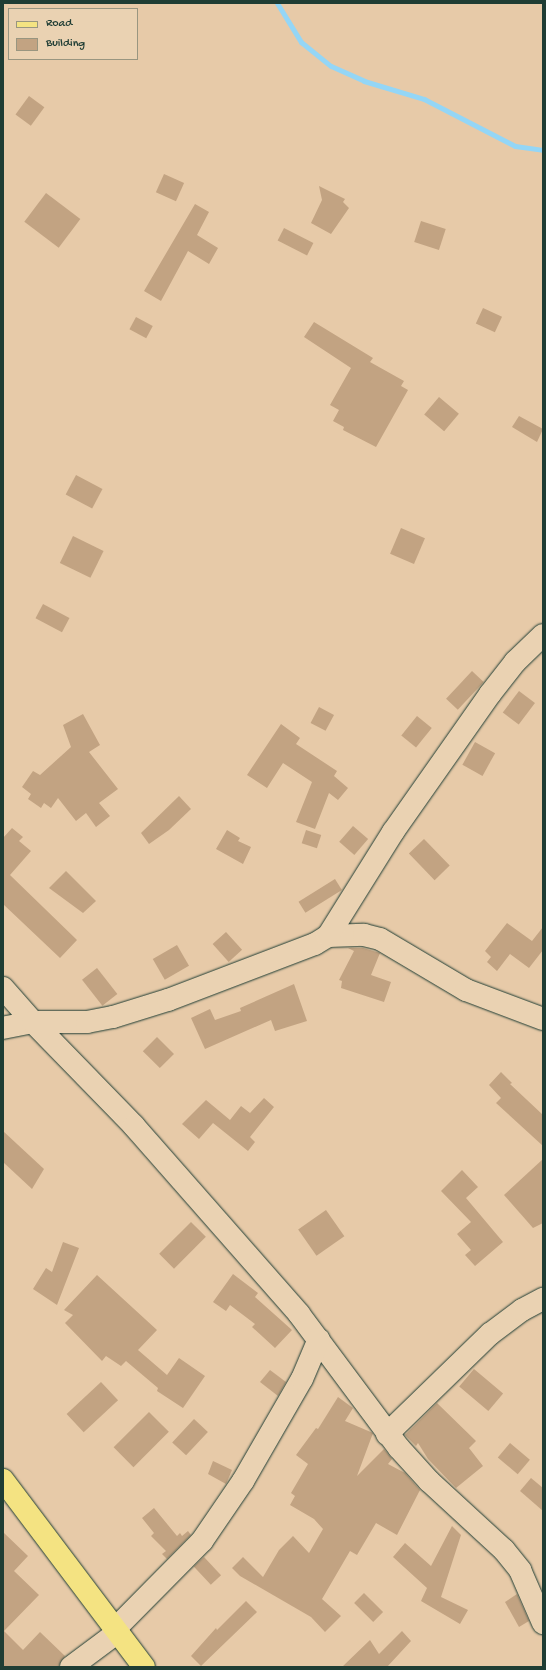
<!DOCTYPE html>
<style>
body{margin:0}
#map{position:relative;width:546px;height:1670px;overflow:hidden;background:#e7caa8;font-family:"Gochi Hand",sans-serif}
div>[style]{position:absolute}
.stream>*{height:5px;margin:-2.5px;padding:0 2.5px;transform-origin:2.5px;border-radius:2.5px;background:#94d6f6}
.building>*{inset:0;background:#c2a382;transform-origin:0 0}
.roads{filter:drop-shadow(0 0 1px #1f3d34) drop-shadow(0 0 1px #1f3d34)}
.minor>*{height:22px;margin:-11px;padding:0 11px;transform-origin:11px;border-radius:11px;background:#ead2b2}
.major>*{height:22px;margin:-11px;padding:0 11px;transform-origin:11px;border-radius:11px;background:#f4e382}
span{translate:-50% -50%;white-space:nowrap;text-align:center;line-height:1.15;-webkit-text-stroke:3px #ead2b2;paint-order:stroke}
.frame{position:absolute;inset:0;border:4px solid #1f3d34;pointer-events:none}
.legend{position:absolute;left:8px;top:8px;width:130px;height:52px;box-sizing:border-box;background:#ead2b2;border:1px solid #999680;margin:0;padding:5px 7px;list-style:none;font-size:12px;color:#1f3d34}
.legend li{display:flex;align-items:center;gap:8px;height:20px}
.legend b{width:20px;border:1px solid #999680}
</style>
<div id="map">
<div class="stream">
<div style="left:277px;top:3px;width:46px;rotate:58.4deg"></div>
<div style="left:301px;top:42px;width:38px;rotate:39deg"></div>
<div style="left:331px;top:66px;width:36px;rotate:24deg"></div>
<div style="left:364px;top:81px;width:63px;rotate:16.7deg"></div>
<div style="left:424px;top:99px;width:102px;rotate:27.3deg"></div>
<div style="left:515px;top:146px;width:28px;rotate:8deg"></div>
</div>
<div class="building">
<div style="left:29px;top:96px;width:19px;height:23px;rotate:36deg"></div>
<div style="left:164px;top:174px;width:22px;height:20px;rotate:24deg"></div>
<div style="clip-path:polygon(319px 186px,345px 199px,343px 202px,349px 208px,331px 234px,311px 223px,322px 200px)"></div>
<div style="left:46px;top:193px;width:43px;height:36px;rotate:37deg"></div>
<div style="clip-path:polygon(195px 204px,209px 212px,197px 235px,218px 248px,209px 264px,188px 251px,161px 301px,144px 291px)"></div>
<div style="left:421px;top:221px;width:26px;height:22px;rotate:18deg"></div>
<div style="left:284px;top:228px;width:33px;height:14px;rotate:27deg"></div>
<div style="left:483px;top:308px;width:21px;height:17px;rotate:25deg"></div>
<div style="left:136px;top:317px;width:19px;height:14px;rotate:28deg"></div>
<div style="clip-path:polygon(314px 322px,373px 358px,370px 362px,404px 381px,401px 386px,408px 390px,376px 447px,343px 430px,344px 427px,333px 421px,339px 410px,330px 405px,351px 368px,304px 337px)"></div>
<div style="left:439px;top:397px;width:26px;height:23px;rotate:40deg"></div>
<div style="clip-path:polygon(519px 416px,543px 429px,537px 442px,512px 427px)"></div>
<div style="left:76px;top:475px;width:30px;height:22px;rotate:28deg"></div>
<div style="left:401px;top:528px;width:26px;height:28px;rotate:23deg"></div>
<div style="left:73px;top:536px;width:34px;height:30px;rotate:26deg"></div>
<div style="left:43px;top:604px;width:30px;height:16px;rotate:28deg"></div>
<div style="left:472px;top:671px;width:16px;height:38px;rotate:43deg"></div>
<div style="left:519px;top:691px;width:20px;height:27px;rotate:37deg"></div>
<div style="left:319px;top:707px;width:17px;height:18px;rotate:28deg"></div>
<div style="clip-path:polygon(83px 714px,100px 745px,89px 752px,118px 789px,99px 803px,110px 816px,96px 827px,86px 813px,76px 821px,58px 798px,51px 808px,44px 803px,41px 808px,28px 799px,31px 794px,22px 787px,33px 771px,40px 775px,71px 747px,63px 725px)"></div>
<div style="left:417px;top:716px;width:19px;height:25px;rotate:39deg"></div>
<div style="clip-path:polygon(281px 724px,300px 738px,296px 744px,337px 771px,334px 776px,348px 788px,338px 800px,329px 793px,315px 829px,296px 822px,312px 782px,283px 763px,267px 788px,247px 775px)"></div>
<div style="left:475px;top:742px;width:23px;height:26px;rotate:29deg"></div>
<div style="clip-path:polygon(179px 796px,191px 809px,169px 830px,149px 844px,141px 833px)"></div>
<div style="left:353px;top:826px;width:20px;height:21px;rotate:41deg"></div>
<div style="clip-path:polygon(12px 828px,23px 837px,19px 841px,31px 851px,10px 875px,77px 940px,60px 958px,3px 904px,3px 838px)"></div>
<div style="clip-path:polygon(227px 830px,240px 838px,238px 841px,251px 847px,243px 864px,216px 849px)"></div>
<div style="left:306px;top:830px;width:16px;height:14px;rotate:18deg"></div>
<div style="left:424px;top:839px;width:37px;height:21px;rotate:46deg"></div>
<div style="clip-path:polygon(66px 871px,96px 901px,83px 913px,49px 888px)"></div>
<div style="left:335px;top:879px;width:13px;height:43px;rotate:58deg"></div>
<div style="clip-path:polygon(507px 923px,532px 941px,543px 927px,543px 950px,529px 968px,510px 954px,497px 971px,487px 962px,491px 957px,485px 951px)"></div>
<div style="left:226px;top:932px;width:24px;height:18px;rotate:48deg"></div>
<div style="left:177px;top:945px;width:24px;height:28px;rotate:60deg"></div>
<div style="clip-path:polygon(348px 948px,363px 948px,380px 953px,371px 975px,391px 982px,384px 1002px,341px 988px,342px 981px,339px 980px,354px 951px)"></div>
<div style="left:97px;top:968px;width:33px;height:19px;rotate:52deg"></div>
<div style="clip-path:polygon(294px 984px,307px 1021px,275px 1031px,271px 1020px,205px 1049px,191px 1018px,210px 1009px,215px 1020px,241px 1011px,240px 1008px)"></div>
<div style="left:157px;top:1037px;width:24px;height:20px;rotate:45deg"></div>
<div style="clip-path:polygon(501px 1072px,512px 1083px,510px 1084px,543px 1115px,543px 1146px,496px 1103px,501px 1098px,489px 1085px)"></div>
<div style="clip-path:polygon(264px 1098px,274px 1107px,250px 1137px,255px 1142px,248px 1151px,213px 1123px,199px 1139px,182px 1124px,206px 1100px,230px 1120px,241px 1106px,250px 1113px)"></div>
<div style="clip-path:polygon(3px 1131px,44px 1169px,32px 1189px,3px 1162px)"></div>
<div style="clip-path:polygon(543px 1159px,543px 1223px,533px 1228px,504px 1195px)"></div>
<div style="clip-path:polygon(462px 1170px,478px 1187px,466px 1198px,503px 1242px,475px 1266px,465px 1255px,471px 1250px,457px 1234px,471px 1222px,441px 1191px)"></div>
<div style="left:326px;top:1210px;width:32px;height:34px;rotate:55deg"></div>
<div style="left:191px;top:1222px;width:21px;height:45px;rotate:45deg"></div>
<div style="clip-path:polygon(63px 1242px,79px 1248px,57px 1305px,33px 1289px,46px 1268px,52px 1272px)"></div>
<div style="clip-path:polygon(233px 1274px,258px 1293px,255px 1297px,292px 1330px,275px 1348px,252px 1327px,255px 1324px,230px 1305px,226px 1311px,213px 1302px)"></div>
<div style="clip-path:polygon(97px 1275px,157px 1330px,138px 1350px,167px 1375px,179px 1358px,205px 1376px,183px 1408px,157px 1391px,158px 1388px,126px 1361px,121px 1366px,106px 1356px,102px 1361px,65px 1323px,73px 1315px,64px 1310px)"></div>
<div style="left:474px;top:1369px;width:38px;height:23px;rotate:40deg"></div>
<div style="clip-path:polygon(270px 1370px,286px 1382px,278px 1396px,260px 1382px)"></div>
<div style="left:101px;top:1382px;width:25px;height:47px;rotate:47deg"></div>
<div style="clip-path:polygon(338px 1397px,353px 1408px,345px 1421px,373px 1433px,357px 1476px,384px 1449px,392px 1459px,388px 1464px,405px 1473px,420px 1490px,397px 1535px,376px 1523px,357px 1555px,350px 1551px,322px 1599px,341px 1616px,325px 1632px,311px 1617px,240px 1576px,232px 1568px,243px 1557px,263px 1577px,279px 1550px,293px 1536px,309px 1553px,323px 1529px,314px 1519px,290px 1505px,295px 1496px,291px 1493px,308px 1464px,296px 1455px,316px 1428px,318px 1429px)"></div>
<div style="clip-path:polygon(437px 1403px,476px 1441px,469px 1448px,483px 1466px,456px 1488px,428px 1459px,418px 1443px,416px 1446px,405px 1435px)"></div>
<div style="left:149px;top:1412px;width:28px;height:50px;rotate:45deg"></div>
<div style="left:194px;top:1419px;width:19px;height:32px;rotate:43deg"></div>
<div style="left:510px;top:1443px;width:26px;height:19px;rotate:40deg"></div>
<div style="clip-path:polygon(213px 1461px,232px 1470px,226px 1484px,208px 1474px)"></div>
<div style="clip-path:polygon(531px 1478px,543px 1488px,543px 1511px,520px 1491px)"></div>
<div style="clip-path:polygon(154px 1508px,177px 1536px,180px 1533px,182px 1536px,188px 1531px,191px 1535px,167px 1559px,162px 1554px,166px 1551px,151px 1536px,154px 1533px,142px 1518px)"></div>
<div style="clip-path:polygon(452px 1526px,461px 1535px,441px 1597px,468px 1610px,460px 1624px,421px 1601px,427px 1588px,393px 1557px,405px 1543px,431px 1566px)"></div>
<div style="clip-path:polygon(3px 1532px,28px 1556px,14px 1571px,39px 1595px,4px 1631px,23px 1650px,40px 1632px,65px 1656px,58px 1667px,3px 1667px)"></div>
<div style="left:204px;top:1557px;width:25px;height:14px;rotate:47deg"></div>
<div style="left:364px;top:1593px;width:27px;height:14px;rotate:45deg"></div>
<div style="clip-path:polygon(517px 1594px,529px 1621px,519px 1627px,505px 1602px)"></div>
<div style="clip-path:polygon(246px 1601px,257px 1612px,201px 1666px,191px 1656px,216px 1628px,217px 1630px)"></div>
<div style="clip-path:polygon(402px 1631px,411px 1641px,387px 1667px,342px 1667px,370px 1640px,379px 1654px)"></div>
</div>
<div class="roads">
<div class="minor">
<div style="left:328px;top:936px;width:36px;rotate:-2deg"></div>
<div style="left:364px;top:935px;width:16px;rotate:14deg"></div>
<div style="left:380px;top:939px;width:100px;rotate:30.7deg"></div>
<div style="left:466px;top:990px;width:82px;rotate:20.6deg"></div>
<div style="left:3px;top:988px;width:45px;rotate:48.6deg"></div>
<div style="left:33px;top:1022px;width:31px;rotate:169deg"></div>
<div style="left:33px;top:1022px;width:145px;rotate:45.8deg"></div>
<div style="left:134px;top:1126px;width:250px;rotate:48.7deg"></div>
<div style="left:299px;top:1314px;width:167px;rotate:53.3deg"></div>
<div style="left:399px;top:1448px;width:45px;rotate:47.7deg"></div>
<div style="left:429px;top:1481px;width:102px;rotate:42.6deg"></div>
<div style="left:504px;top:1550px;width:26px;rotate:51deg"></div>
<div style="left:520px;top:1570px;width:58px;rotate:66.5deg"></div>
<div style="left:33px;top:1022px;width:54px"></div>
<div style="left:87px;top:1022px;width:26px;rotate:-11deg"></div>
<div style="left:113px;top:1017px;width:58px;rotate:-17.2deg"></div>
<div style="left:168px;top:1000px;width:157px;rotate:-20.9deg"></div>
<div style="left:315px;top:944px;width:15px;rotate:-32deg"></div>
<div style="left:328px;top:936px;width:123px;rotate:-58deg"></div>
<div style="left:393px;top:832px;width:169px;rotate:-54.9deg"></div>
<div style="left:490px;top:694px;width:41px;rotate:-52deg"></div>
<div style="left:515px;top:662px;width:39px;rotate:-44deg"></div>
<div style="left:387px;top:1434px;width:144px;rotate:-44.2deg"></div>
<div style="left:490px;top:1334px;width:40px;rotate:-37deg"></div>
<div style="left:522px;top:1310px;width:24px;rotate:-28deg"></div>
<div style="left:115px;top:1629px;width:124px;rotate:-45.3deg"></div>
<div style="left:202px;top:1541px;width:73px;rotate:-55.7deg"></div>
<div style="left:243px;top:1481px;width:118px;rotate:-60deg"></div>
<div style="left:302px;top:1379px;width:43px;rotate:-67deg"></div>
<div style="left:71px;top:1667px;width:59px;rotate:-36.7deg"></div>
</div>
<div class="major">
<div style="left:3px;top:1480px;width:234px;rotate:53deg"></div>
</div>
</div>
<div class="frame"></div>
<ul class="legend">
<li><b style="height:5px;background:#f4e382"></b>Road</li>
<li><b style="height:11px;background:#c2a382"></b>Building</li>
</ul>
</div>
